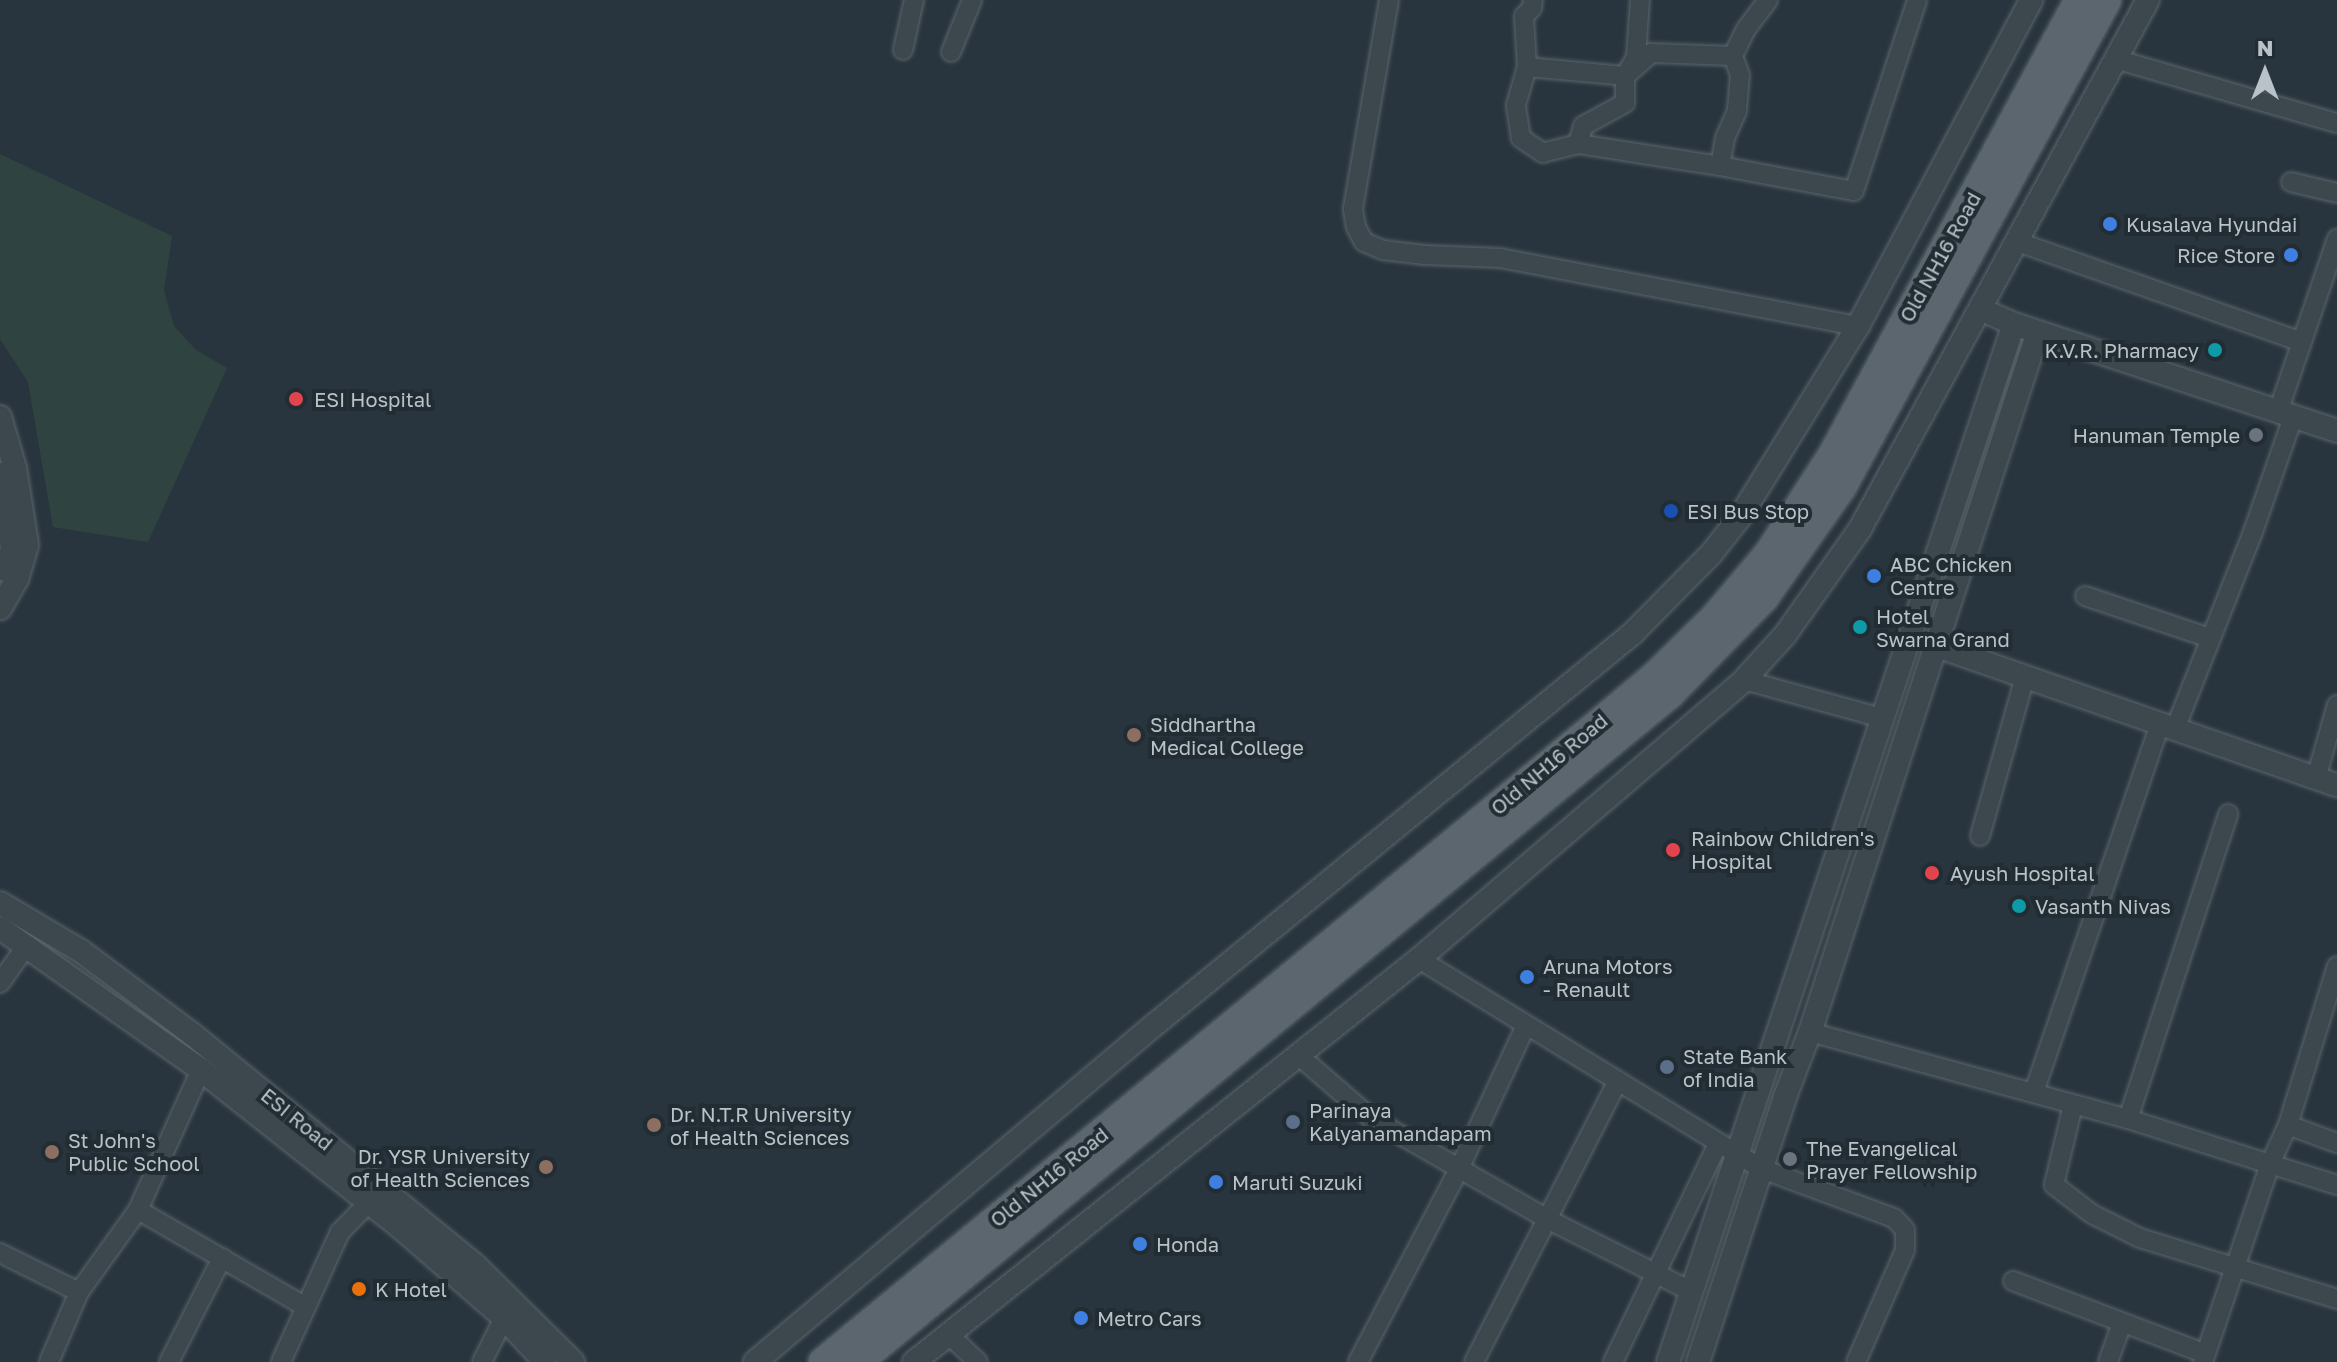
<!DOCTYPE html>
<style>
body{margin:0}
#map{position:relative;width:2337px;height:1362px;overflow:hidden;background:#29353e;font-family:"Golos Text",sans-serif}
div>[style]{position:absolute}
.green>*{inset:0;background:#2f4441}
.roads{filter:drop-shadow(0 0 2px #5b656c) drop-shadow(0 0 2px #5b656c)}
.minor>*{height:18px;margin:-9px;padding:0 9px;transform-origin:9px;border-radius:9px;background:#3d474e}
.tertiary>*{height:22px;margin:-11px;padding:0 11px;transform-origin:11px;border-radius:11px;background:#3d474e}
.primary>*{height:28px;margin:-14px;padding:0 14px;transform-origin:14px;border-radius:14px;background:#5b666e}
.dots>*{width:22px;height:22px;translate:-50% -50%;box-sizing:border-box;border:4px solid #222c33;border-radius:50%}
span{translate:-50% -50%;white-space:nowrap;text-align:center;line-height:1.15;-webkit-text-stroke:8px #222c33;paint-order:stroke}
.poi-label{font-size:20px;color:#b9c2c9}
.left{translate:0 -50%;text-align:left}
.right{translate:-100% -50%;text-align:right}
.street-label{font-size:20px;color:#b9c2c9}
.north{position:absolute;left:2225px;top:32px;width:80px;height:80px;-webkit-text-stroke:6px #222c33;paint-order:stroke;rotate:0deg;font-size:22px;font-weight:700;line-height:32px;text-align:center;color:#b9c2c9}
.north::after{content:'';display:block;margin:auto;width:28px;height:36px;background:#b9c2c9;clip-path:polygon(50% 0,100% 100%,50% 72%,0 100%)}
</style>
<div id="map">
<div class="green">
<div style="clip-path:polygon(0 154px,172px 236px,164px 290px,174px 326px,196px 350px,227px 368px,148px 542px,53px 527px,28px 382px,0 339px)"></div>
</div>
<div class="roads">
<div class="minor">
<div style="left:1389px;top:0;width:212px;rotate:99.8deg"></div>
<div style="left:1353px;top:209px;width:18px;rotate:81deg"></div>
<div style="left:1356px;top:227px;width:17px;rotate:62deg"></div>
<div style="left:1364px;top:242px;width:21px;rotate:23deg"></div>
<div style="left:1383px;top:250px;width:42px;rotate:6.8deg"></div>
<div style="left:1425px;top:255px;width:75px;rotate:2.3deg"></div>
<div style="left:1500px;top:258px;width:364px;rotate:10.8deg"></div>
<div style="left:1768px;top:0;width:36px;rotate:127deg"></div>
<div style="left:1746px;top:29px;width:30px;rotate:116deg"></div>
<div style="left:1733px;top:56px;width:20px;rotate:70deg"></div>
<div style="left:1740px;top:75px;width:36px;rotate:95deg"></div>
<div style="left:1737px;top:111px;width:30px;rotate:114deg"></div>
<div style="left:1725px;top:138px;width:28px;rotate:100deg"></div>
<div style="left:1720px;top:166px;width:136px;rotate:10.6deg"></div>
<div style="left:1854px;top:191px;width:201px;rotate:-71.7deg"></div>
<div style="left:903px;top:50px;width:51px;rotate:-77.6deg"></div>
<div style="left:951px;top:52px;width:56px;rotate:-68deg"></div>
<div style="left:2115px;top:59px;width:231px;rotate:16.1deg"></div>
<div style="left:1527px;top:67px;width:51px;rotate:-93.4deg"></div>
<div style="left:1524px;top:16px;width:11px;rotate:-45deg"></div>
<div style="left:1532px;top:8px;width:8px;rotate:-83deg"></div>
<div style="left:1578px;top:144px;width:36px;rotate:166deg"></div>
<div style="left:1543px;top:153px;width:27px;rotate:-146deg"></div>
<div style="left:1521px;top:138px;width:33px;rotate:-99deg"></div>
<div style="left:1516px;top:105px;width:40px;rotate:-74deg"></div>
<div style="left:1527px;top:67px;width:98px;rotate:5.2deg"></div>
<div style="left:1625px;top:76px;width:22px;rotate:-60deg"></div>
<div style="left:1636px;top:57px;width:57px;rotate:-86deg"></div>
<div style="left:1720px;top:166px;width:144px;rotate:-171.2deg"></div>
<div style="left:1578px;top:144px;width:19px;rotate:-74deg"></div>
<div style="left:1583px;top:126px;width:48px;rotate:-28.7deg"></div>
<div style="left:1625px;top:103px;width:27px;rotate:-90deg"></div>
<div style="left:1625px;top:76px;width:35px;rotate:-41deg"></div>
<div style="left:1651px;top:53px;width:82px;rotate:2.1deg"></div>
<div style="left:2291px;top:182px;width:47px;rotate:13.4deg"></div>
<div style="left:2015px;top:241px;width:304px;rotate:19.4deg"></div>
<div style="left:2278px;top:412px;width:183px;rotate:-71.2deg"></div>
<div style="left:2085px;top:596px;width:132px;rotate:18.6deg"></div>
<div style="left:1744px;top:680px;width:143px;rotate:15.4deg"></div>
<div style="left:2175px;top:729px;width:212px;rotate:-68.4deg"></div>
<div style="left:2253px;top:532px;width:122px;rotate:-70.8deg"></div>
<div style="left:2316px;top:778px;width:76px;rotate:-74deg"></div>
<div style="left:1980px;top:836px;width:165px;rotate:-74.2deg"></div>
<div style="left:1419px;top:959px;width:402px;rotate:31.5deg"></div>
<div style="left:1762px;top:1169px;width:141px;rotate:20.4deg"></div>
<div style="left:1894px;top:1218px;width:16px;rotate:47deg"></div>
<div style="left:1905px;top:1230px;width:20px;rotate:90deg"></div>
<div style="left:1905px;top:1250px;width:122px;rotate:113.6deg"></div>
<div style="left:0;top:983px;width:47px;rotate:-54.6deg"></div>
<div style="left:1810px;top:1032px;width:330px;rotate:15.3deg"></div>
<div style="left:2128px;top:1119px;width:149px;rotate:17.6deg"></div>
<div style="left:2270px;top:1164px;width:43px;rotate:-65.2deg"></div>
<div style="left:2288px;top:1125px;width:166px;rotate:-72.9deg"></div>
<div style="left:1297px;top:1054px;width:98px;rotate:40.9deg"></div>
<div style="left:1371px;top:1118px;width:203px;rotate:29.8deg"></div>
<div style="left:1547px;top:1219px;width:161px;rotate:26.6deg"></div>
<div style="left:2034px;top:1092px;width:389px;rotate:-71.1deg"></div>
<div style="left:2073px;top:1105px;width:82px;rotate:103.4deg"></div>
<div style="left:2054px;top:1185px;width:48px;rotate:37.3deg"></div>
<div style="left:2092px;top:1214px;width:54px;rotate:26.6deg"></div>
<div style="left:2140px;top:1238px;width:206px;rotate:17.2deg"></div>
<div style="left:2128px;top:1119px;width:321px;rotate:-71.8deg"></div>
<div style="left:2288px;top:1125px;width:52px;rotate:20.2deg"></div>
<div style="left:138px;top:1210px;width:192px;rotate:30deg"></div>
<div style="left:0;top:1253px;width:88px;rotate:26.3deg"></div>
<div style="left:2013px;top:1281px;width:206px;rotate:20.7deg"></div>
<div style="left:947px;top:1333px;width:42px;rotate:43.1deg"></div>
<div style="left:49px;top:1362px;width:76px;rotate:-66.8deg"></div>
<div style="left:79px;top:1292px;width:101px;rotate:-54.3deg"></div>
<div style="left:138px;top:1210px;width:154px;rotate:-65.8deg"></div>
<div style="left:169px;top:1362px;width:117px;rotate:-63deg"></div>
<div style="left:281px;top:1362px;width:143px;rotate:-65.6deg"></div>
<div style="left:340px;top:1232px;width:54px;rotate:-45.7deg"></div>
<div style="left:482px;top:1362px;width:49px;rotate:-63.4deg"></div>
<div style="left:1358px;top:1362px;width:218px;rotate:-62.4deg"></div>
<div style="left:1459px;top:1169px;width:159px;rotate:-65deg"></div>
<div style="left:1474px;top:1362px;width:316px;rotate:-62.9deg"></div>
<div style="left:1613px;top:1362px;width:242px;rotate:-64.3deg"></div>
<div style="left:2108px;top:1362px;width:41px;rotate:-70.3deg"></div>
<div style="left:2203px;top:1362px;width:209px;rotate:-71.3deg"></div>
<div style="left:2270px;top:1164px;width:70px;rotate:17.4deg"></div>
</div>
<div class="tertiary">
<div style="left:1980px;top:309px;width:37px;rotate:24deg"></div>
<div style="left:2014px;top:324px;width:340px;rotate:18.3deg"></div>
<div style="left:0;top:417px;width:53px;rotate:73.6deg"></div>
<div style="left:15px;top:468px;width:78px;rotate:81.1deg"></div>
<div style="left:27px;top:545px;width:35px;rotate:106deg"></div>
<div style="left:17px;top:579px;width:34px;rotate:120deg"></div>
<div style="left:0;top:474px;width:75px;rotate:80.8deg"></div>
<div style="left:12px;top:548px;width:23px;rotate:105deg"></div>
<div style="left:1934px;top:645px;width:427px;rotate:19.2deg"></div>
<div style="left:0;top:903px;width:94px;rotate:30.7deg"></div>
<div style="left:81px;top:951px;width:139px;rotate:36.8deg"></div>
<div style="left:192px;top:1034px;width:365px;rotate:39.2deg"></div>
<div style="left:475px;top:1265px;width:138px;rotate:44.7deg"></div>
<div style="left:0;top:928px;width:246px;rotate:35.2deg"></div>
<div style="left:201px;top:1070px;width:255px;rotate:38.3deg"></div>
<div style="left:401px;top:1228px;width:137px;rotate:41.1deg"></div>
<div style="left:504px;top:1318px;width:60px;rotate:47deg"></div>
<div style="left:755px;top:1362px;width:521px;rotate:-40.17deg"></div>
<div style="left:1153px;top:1026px;width:619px;rotate:-39.3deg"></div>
<div style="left:1632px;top:634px;width:112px;rotate:-45.4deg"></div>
<div style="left:1711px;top:554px;width:47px;rotate:-51.9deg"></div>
<div style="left:1740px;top:517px;width:225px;rotate:-58.3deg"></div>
<div style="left:1858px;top:326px;width:369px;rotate:-62deg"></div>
<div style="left:914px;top:1362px;width:646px;rotate:-38.59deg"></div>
<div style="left:1419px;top:959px;width:428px;rotate:-40.6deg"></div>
<div style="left:1744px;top:680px;width:61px;rotate:-47.7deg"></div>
<div style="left:1785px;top:635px;width:130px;rotate:-54.7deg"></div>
<div style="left:1860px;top:529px;width:602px;rotate:-61.44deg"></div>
<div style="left:1668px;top:1362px;width:1094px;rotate:-71.57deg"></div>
<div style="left:1698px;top:1362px;width:279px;rotate:-71.8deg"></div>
<div style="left:1785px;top:1097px;width:70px;rotate:-69deg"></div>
<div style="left:1810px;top:1032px;width:736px;rotate:-71.96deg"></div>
</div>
<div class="primary">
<div style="left:823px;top:1362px;width:997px;rotate:-39.47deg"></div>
<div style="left:1593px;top:728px;width:81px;rotate:-40deg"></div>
<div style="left:1655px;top:676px;width:84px;rotate:-44.5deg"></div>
<div style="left:1715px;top:617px;width:84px;rotate:-49.8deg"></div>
<div style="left:1769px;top:553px;width:118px;rotate:-57.1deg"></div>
<div style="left:1833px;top:454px;width:516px;rotate:-61.55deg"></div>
<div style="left:858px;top:1362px;width:1050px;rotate:-39.44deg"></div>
<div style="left:1669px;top:695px;width:136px;rotate:-45.6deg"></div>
<div style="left:1764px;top:598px;width:136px;rotate:-54.9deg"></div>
<div style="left:1842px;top:487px;width:554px;rotate:-61.45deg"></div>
</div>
</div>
<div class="dots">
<div style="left:2110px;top:224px;background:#3f7fe0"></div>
<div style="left:2291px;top:255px;background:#3f7fe0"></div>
<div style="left:2215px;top:350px;background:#0f9aa8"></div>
<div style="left:296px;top:399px;background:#e0444e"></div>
<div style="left:2256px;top:435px;background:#6b7280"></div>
<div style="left:1671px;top:511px;background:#1a4fb4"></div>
<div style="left:1874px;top:576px;background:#3f7fe0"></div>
<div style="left:1860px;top:627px;background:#0f9aa8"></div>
<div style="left:1134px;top:735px;background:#8d6e63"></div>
<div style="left:1673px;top:850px;background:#e0444e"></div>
<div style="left:1932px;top:873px;background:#e0444e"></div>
<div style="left:2019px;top:906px;background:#0f9aa8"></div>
<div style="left:1527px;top:977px;background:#3f7fe0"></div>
<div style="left:1667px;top:1067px;background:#5c6f8a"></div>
<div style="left:1293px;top:1122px;background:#5c6f8a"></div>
<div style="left:654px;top:1125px;background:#8d6e63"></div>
<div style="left:52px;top:1152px;background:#8d6e63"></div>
<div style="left:1790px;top:1159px;background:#6b7280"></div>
<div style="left:546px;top:1167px;background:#8d6e63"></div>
<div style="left:1216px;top:1182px;background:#3f7fe0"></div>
<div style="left:1140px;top:1244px;background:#3f7fe0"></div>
<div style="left:359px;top:1289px;background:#e8710a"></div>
<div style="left:1081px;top:1318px;background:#3f7fe0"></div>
</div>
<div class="poi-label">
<span class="left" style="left:2126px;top:224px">Kusalava Hyundai</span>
<span class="right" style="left:2275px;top:255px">Rice Store</span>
<span class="right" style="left:2199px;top:350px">K.V.R. Pharmacy</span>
<span class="left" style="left:314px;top:399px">ESI Hospital</span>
<span class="right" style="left:2240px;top:435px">Hanuman Temple</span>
<span class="left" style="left:1687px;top:511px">ESI Bus Stop</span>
<span class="left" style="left:1890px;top:576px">ABC Chicken<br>Centre</span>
<span class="left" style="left:1876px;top:628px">Hotel<br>Swarna Grand</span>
<span class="left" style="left:1150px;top:736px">Siddhartha<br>Medical College</span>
<span class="left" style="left:1691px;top:850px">Rainbow Children's<br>Hospital</span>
<span class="left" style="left:1950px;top:873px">Ayush Hospital</span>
<span class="left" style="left:2035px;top:906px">Vasanth Nivas</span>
<span class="left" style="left:1543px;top:978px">Aruna Motors<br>- Renault</span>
<span class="left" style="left:1683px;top:1068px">State Bank<br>of India</span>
<span class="left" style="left:1309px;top:1122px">Parinaya<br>Kalyanamandapam</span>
<span class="left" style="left:670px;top:1126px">Dr. N.T.R University<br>of Health Sciences</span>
<span class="left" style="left:68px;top:1152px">St John's<br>Public School</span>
<span class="left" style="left:1806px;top:1160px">The Evangelical<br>Prayer Fellowship</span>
<span class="right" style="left:530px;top:1168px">Dr. YSR University<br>of Health Sciences</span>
<span class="left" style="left:1232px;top:1182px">Maruti Suzuki</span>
<span class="left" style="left:1156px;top:1244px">Honda</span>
<span class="left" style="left:375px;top:1289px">K Hotel</span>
<span class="left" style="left:1097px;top:1318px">Metro Cars</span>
</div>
<div class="street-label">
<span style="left:1940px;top:257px;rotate:-61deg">Old NH16 Road</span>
<span style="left:1549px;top:764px;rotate:-40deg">Old NH16 Road</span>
<span style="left:297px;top:1119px;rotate:39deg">ESI Road</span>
<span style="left:1049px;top:1177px;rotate:-39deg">Old NH16 Road</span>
</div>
<div class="north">N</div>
</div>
